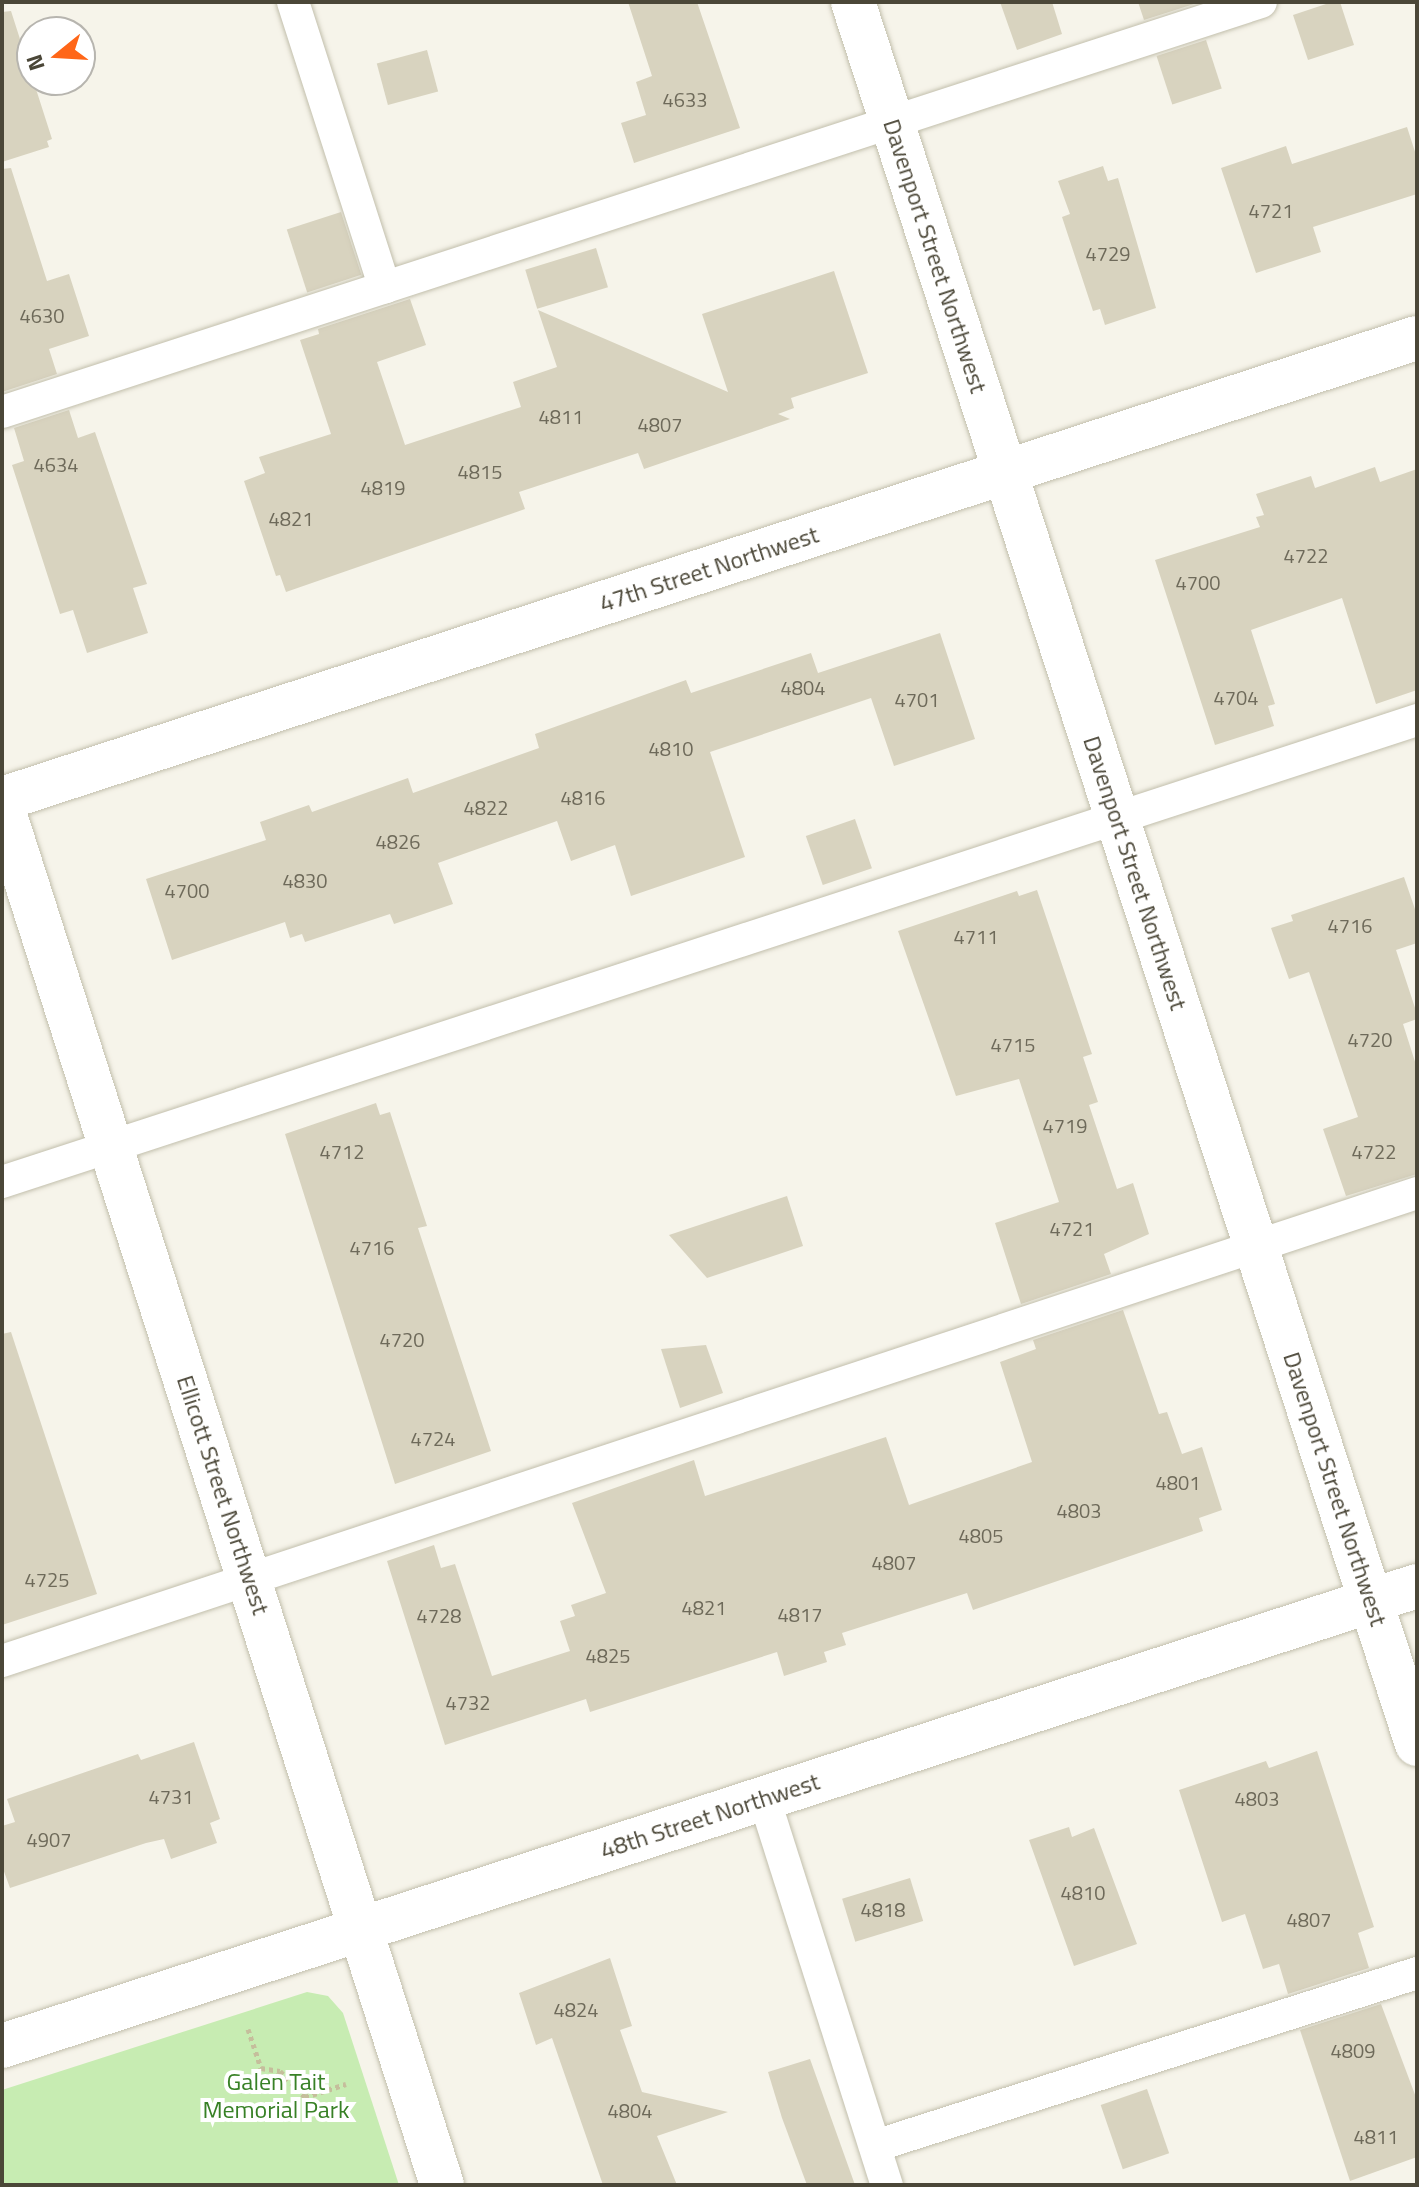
<!DOCTYPE html>
<style>
body{margin:0}
#map{position:relative;width:1419px;height:2187px;overflow:hidden;background:#f6f4ea;font-family:"Titillium Web",sans-serif}
div>[style]{position:absolute}
.green>*{inset:0;background:#c7ecb2}
.building>*{inset:0;background:#d8d3bf;transform-origin:0 0}
.path>*{height:5px;margin-top:-2.5px;transform-origin:0;background:repeating-linear-gradient(90deg,#c5be9c 0 4px,transparent 0 8px)}
.roads{filter:drop-shadow(0 0 2px #c2bfac) drop-shadow(0 0 2px #c2bfac)}
.lane>*{height:32px;margin:-16px;padding:0 16px;transform-origin:16px;border-radius:16px;background:#fff}
.street>*{height:44px;margin:-22px;padding:0 22px;transform-origin:22px;border-radius:22px;background:#fff}
span{translate:-50% -50%;white-space:nowrap;text-align:center;line-height:1.15;-webkit-text-stroke:8px #fff;paint-order:stroke}
.number-label{font-size:20px;color:#6e6a5a}
.number-label span{-webkit-text-stroke-width:0}
.street-label{font-size:24px;color:#4b4738}
.park-label{font-size:24px;color:#388126}
.frame{position:absolute;inset:0;border:4px solid #4b4738;pointer-events:none}
.north{position:absolute;left:16px;top:16px;width:80px;height:80px;box-sizing:border-box;background:#fff;border:2px solid #b7b5af;border-radius:50%;rotate:252deg;font-size:22px;font-weight:700;line-height:32px;text-align:center;color:#4b4738}
.north::after{content:'';display:block;margin:auto;width:28px;height:36px;background:#ff6618;clip-path:polygon(50% 0,100% 100%,50% 72%,0 100%)}
</style>
<div id="map">
<div class="green">
<div style="clip-path:polygon(307px 1992px,328px 1996px,343px 2013px,399px 2185px,2px 2185px,2px 2090px)"></div>
</div>
<div class="building">
<div style="clip-path:polygon(628px 2px,697px 2px,740px 128px,634px 163px,621px 123px,646px 115px,636px 82px,652px 76px)"></div>
<div style="clip-path:polygon(1000px 2px,1052px 2px,1062px 34px,1017px 50px)"></div>
<div style="clip-path:polygon(1138px 2px,1194px 2px,1194px 4px,1144px 20px)"></div>
<div style="clip-path:polygon(1332px 2px,1340px 2px,1354px 45px,1308px 60px,1293px 15px)"></div>
<div style="clip-path:polygon(11px 11px,52px 139px,47px 141px,49px 147px,2px 162px,2px 12px)"></div>
<div style="left:1206px;top:40px;width:51px;height:52px;rotate:72deg"></div>
<div style="left:427px;top:50px;width:43px;height:52px;rotate:75deg"></div>
<div style="clip-path:polygon(1407px 127px,1417px 158px,1417px 194px,1313px 227px,1321px 252px,1256px 273px,1221px 168px,1286px 146px,1292px 164px)"></div>
<div style="clip-path:polygon(1103px 166px,1108px 181px,1118px 178px,1156px 308px,1105px 325px,1100px 309px,1093px 311px,1062px 217px,1070px 214px,1058px 181px)"></div>
<div style="clip-path:polygon(11px 168px,47px 281px,69px 274px,89px 336px,49px 349px,57px 374px,2px 392px,2px 169px)"></div>
<div style="left:341px;top:212px;width:66px;height:57px;rotate:72deg"></div>
<div style="left:596px;top:248px;width:41px;height:74px;rotate:73deg"></div>
<div style="clip-path:polygon(834px 271px,868px 373px,791px 398px,794px 408px,778px 414px,790px 419px,644px 469px,638px 453px,519px 492px,525px 509px,286px 592px,280px 575px,276px 576px,244px 481px,265px 473px,259px 457px,331px 434px,300px 340px,319px 334px,318px 329px,410px 299px,426px 345px,377px 362px,405px 445px,521px 407px,513px 382px,557px 367px,538px 310px,728px 392px,702px 314px)"></div>
<div style="clip-path:polygon(69px 410px,78px 438px,95px 432px,147px 584px,133px 588px,148px 633px,87px 653px,73px 610px,60px 614px,12px 465px,24px 461px,14px 428px)"></div>
<div style="clip-path:polygon(1375px 467px,1380px 482px,1417px 469px,1417px 690px,1376px 704px,1342px 598px,1251px 630px,1275px 704px,1268px 706px,1274px 726px,1215px 745px,1155px 560px,1260px 527px,1256px 517px,1264px 515px,1256px 494px,1311px 476px,1315px 488px)"></div>
<div style="clip-path:polygon(940px 633px,975px 739px,894px 766px,871px 698px,710px 752px,745px 857px,631px 896px,615px 845px,571px 861px,557px 821px,438px 863px,453px 904px,394px 924px,390px 914px,305px 942px,302px 934px,290px 938px,285px 922px,172px 960px,146px 879px,266px 840px,260px 822px,309px 805px,312px 812px,408px 778px,413px 793px,539px 748px,535px 734px,686px 680px,691px 693px,811px 653px,818px 673px)"></div>
<div style="left:855px;top:819px;width:52px;height:52px;rotate:71deg"></div>
<div style="clip-path:polygon(1404px 877px,1417px 915px,1417px 943px,1396px 950px,1417px 1014px,1417px 1019px,1403px 1024px,1417px 1068px,1417px 1174px,1346px 1196px,1323px 1129px,1358px 1117px,1309px 972px,1289px 979px,1271px 928px,1293px 921px,1291px 915px)"></div>
<div style="clip-path:polygon(1037px 890px,1092px 1054px,1083px 1057px,1098px 1102px,1089px 1105px,1117px 1189px,1133px 1183px,1149px 1234px,1104px 1254px,1111px 1274px,1021px 1304px,995px 1223px,1059px 1202px,1019px 1079px,956px 1096px,898px 931px,1017px 891px,1019px 896px)"></div>
<div style="clip-path:polygon(376px 1103px,380px 1115px,390px 1112px,427px 1226px,418px 1228px,491px 1451px,395px 1484px,285px 1134px)"></div>
<div style="clip-path:polygon(787px 1196px,803px 1246px,707px 1278px,669px 1235px)"></div>
<div style="clip-path:polygon(1123px 1310px,1159px 1414px,1167px 1412px,1182px 1454px,1202px 1447px,1222px 1510px,1199px 1518px,1203px 1531px,973px 1610px,967px 1593px,842px 1633px,846px 1645px,824px 1652px,827px 1662px,784px 1676px,777px 1652px,590px 1712px,586px 1699px,445px 1745px,387px 1561px,434px 1545px,441px 1568px,455px 1564px,492px 1676px,570px 1651px,560px 1621px,575px 1616px,571px 1605px,606px 1593px,572px 1503px,694px 1460px,705px 1496px,886px 1437px,909px 1505px,1032px 1462px,1000px 1362px,1036px 1349px,1033px 1340px)"></div>
<div style="clip-path:polygon(11px 1332px,97px 1594px,2px 1625px,2px 1334px)"></div>
<div style="clip-path:polygon(706px 1345px,723px 1393px,680px 1408px,661px 1349px)"></div>
<div style="clip-path:polygon(194px 1742px,220px 1819px,210px 1823px,217px 1843px,171px 1859px,164px 1839px,146px 1843px,10px 1888px,2px 1866px,2px 1826px,15px 1822px,7px 1799px,138px 1754px,141px 1760px)"></div>
<div style="clip-path:polygon(1317px 1751px,1374px 1927px,1358px 1933px,1369px 1968px,1288px 1994px,1279px 1964px,1263px 1969px,1245px 1914px,1222px 1922px,1179px 1790px,1266px 1761px,1269px 1768px)"></div>
<div style="clip-path:polygon(1069px 1827px,1072px 1837px,1094px 1828px,1137px 1944px,1074px 1966px,1029px 1840px)"></div>
<div style="left:910px;top:1878px;width:45px;height:71px;rotate:73deg"></div>
<div style="clip-path:polygon(610px 1958px,632px 2026px,620px 2030px,642px 2092px,728px 2112px,657px 2136px,677px 2185px,603px 2185px,552px 2038px,536px 2045px,519px 1993px)"></div>
<div style="clip-path:polygon(1381px 2004px,1417px 2100px,1417px 2157px,1350px 2181px,1300px 2030px)"></div>
<div style="clip-path:polygon(810px 2059px,855px 2185px,807px 2185px,782px 2118px,768px 2072px)"></div>
<div style="left:1147px;top:2089px;width:68px;height:49px;rotate:71deg"></div>
</div>
<div class="path">
<div style="left:248px;top:2029px;width:41px;rotate:71.6deg"></div>
<div style="left:261px;top:2068px;width:19px;rotate:9deg"></div>
<div style="left:280px;top:2071px;width:36px;rotate:46deg"></div>
<div style="left:305px;top:2097px;width:43px;rotate:-17.6deg"></div>
</div>
<div class="roads">
<div class="lane">
<div style="left:293px;top:2px;width:300px;rotate:72.2deg"></div>
<div style="left:2px;top:412px;width:1324px;rotate:-18.04deg"></div>
<div style="left:2px;top:1182px;width:1489px;rotate:-18.08deg"></div>
<div style="left:2px;top:1661px;width:1490px;rotate:-18.3deg"></div>
<div style="left:764px;top:1798px;width:406px;rotate:72.4deg"></div>
<div style="left:875px;top:2146px;width:569px;rotate:-17.7deg"></div>
</div>
<div class="street">
<div style="left:853px;top:2px;width:1831px;rotate:72.06deg"></div>
<div style="left:2px;top:799px;width:1488px;rotate:-18.05deg"></div>
<div style="left:2px;top:806px;width:1447px;rotate:72.3deg"></div>
<div style="left:2px;top:2046px;width:1488px;rotate:-18.01deg"></div>
</div>
</div>
<div class="number-label">
<span style="left:685px;top:99px">4633</span>
<span style="left:1271px;top:210px">4721</span>
<span style="left:1108px;top:253px">4729</span>
<span style="left:42px;top:315px">4630</span>
<span style="left:561px;top:416px">4811</span>
<span style="left:660px;top:424px">4807</span>
<span style="left:56px;top:464px">4634</span>
<span style="left:480px;top:471px">4815</span>
<span style="left:383px;top:487px">4819</span>
<span style="left:291px;top:518px">4821</span>
<span style="left:1306px;top:555px">4722</span>
<span style="left:1198px;top:582px">4700</span>
<span style="left:803px;top:687px">4804</span>
<span style="left:1236px;top:697px">4704</span>
<span style="left:917px;top:699px">4701</span>
<span style="left:671px;top:748px">4810</span>
<span style="left:583px;top:797px">4816</span>
<span style="left:486px;top:807px">4822</span>
<span style="left:398px;top:841px">4826</span>
<span style="left:305px;top:880px">4830</span>
<span style="left:187px;top:890px">4700</span>
<span style="left:1350px;top:925px">4716</span>
<span style="left:976px;top:936px">4711</span>
<span style="left:1370px;top:1039px">4720</span>
<span style="left:1013px;top:1044px">4715</span>
<span style="left:1065px;top:1125px">4719</span>
<span style="left:342px;top:1151px">4712</span>
<span style="left:1374px;top:1151px">4722</span>
<span style="left:1072px;top:1228px">4721</span>
<span style="left:372px;top:1247px">4716</span>
<span style="left:402px;top:1339px">4720</span>
<span style="left:433px;top:1438px">4724</span>
<span style="left:1178px;top:1482px">4801</span>
<span style="left:1079px;top:1510px">4803</span>
<span style="left:981px;top:1535px">4805</span>
<span style="left:894px;top:1562px">4807</span>
<span style="left:47px;top:1579px">4725</span>
<span style="left:704px;top:1607px">4821</span>
<span style="left:800px;top:1614px">4817</span>
<span style="left:439px;top:1615px">4728</span>
<span style="left:608px;top:1655px">4825</span>
<span style="left:468px;top:1702px">4732</span>
<span style="left:171px;top:1796px">4731</span>
<span style="left:1257px;top:1798px">4803</span>
<span style="left:49px;top:1839px">4907</span>
<span style="left:1083px;top:1892px">4810</span>
<span style="left:883px;top:1909px">4818</span>
<span style="left:1309px;top:1919px">4807</span>
<span style="left:576px;top:2009px">4824</span>
<span style="left:1353px;top:2050px">4809</span>
<span style="left:630px;top:2110px">4804</span>
<span style="left:1376px;top:2136px">4811</span>
</div>
<div class="street-label">
<span style="left:935px;top:256px;rotate:72deg">Davenport Street Northwest</span>
<span style="left:709px;top:569px;rotate:-18deg">47th Street Northwest</span>
<span style="left:1135px;top:873px;rotate:72deg">Davenport Street Northwest</span>
<span style="left:1335px;top:1489px;rotate:72deg">Davenport Street Northwest</span>
<span style="left:223px;top:1495px;rotate:72deg">Ellicott Street Northwest</span>
<span style="left:710px;top:1816px;rotate:-18deg">48th Street Northwest</span>
</div>
<div class="park-label">
<span style="left:276px;top:2096px">Galen Tait<br>Memorial Park</span>
</div>
<div class="frame"></div>
<div class="north">N</div>
</div>
